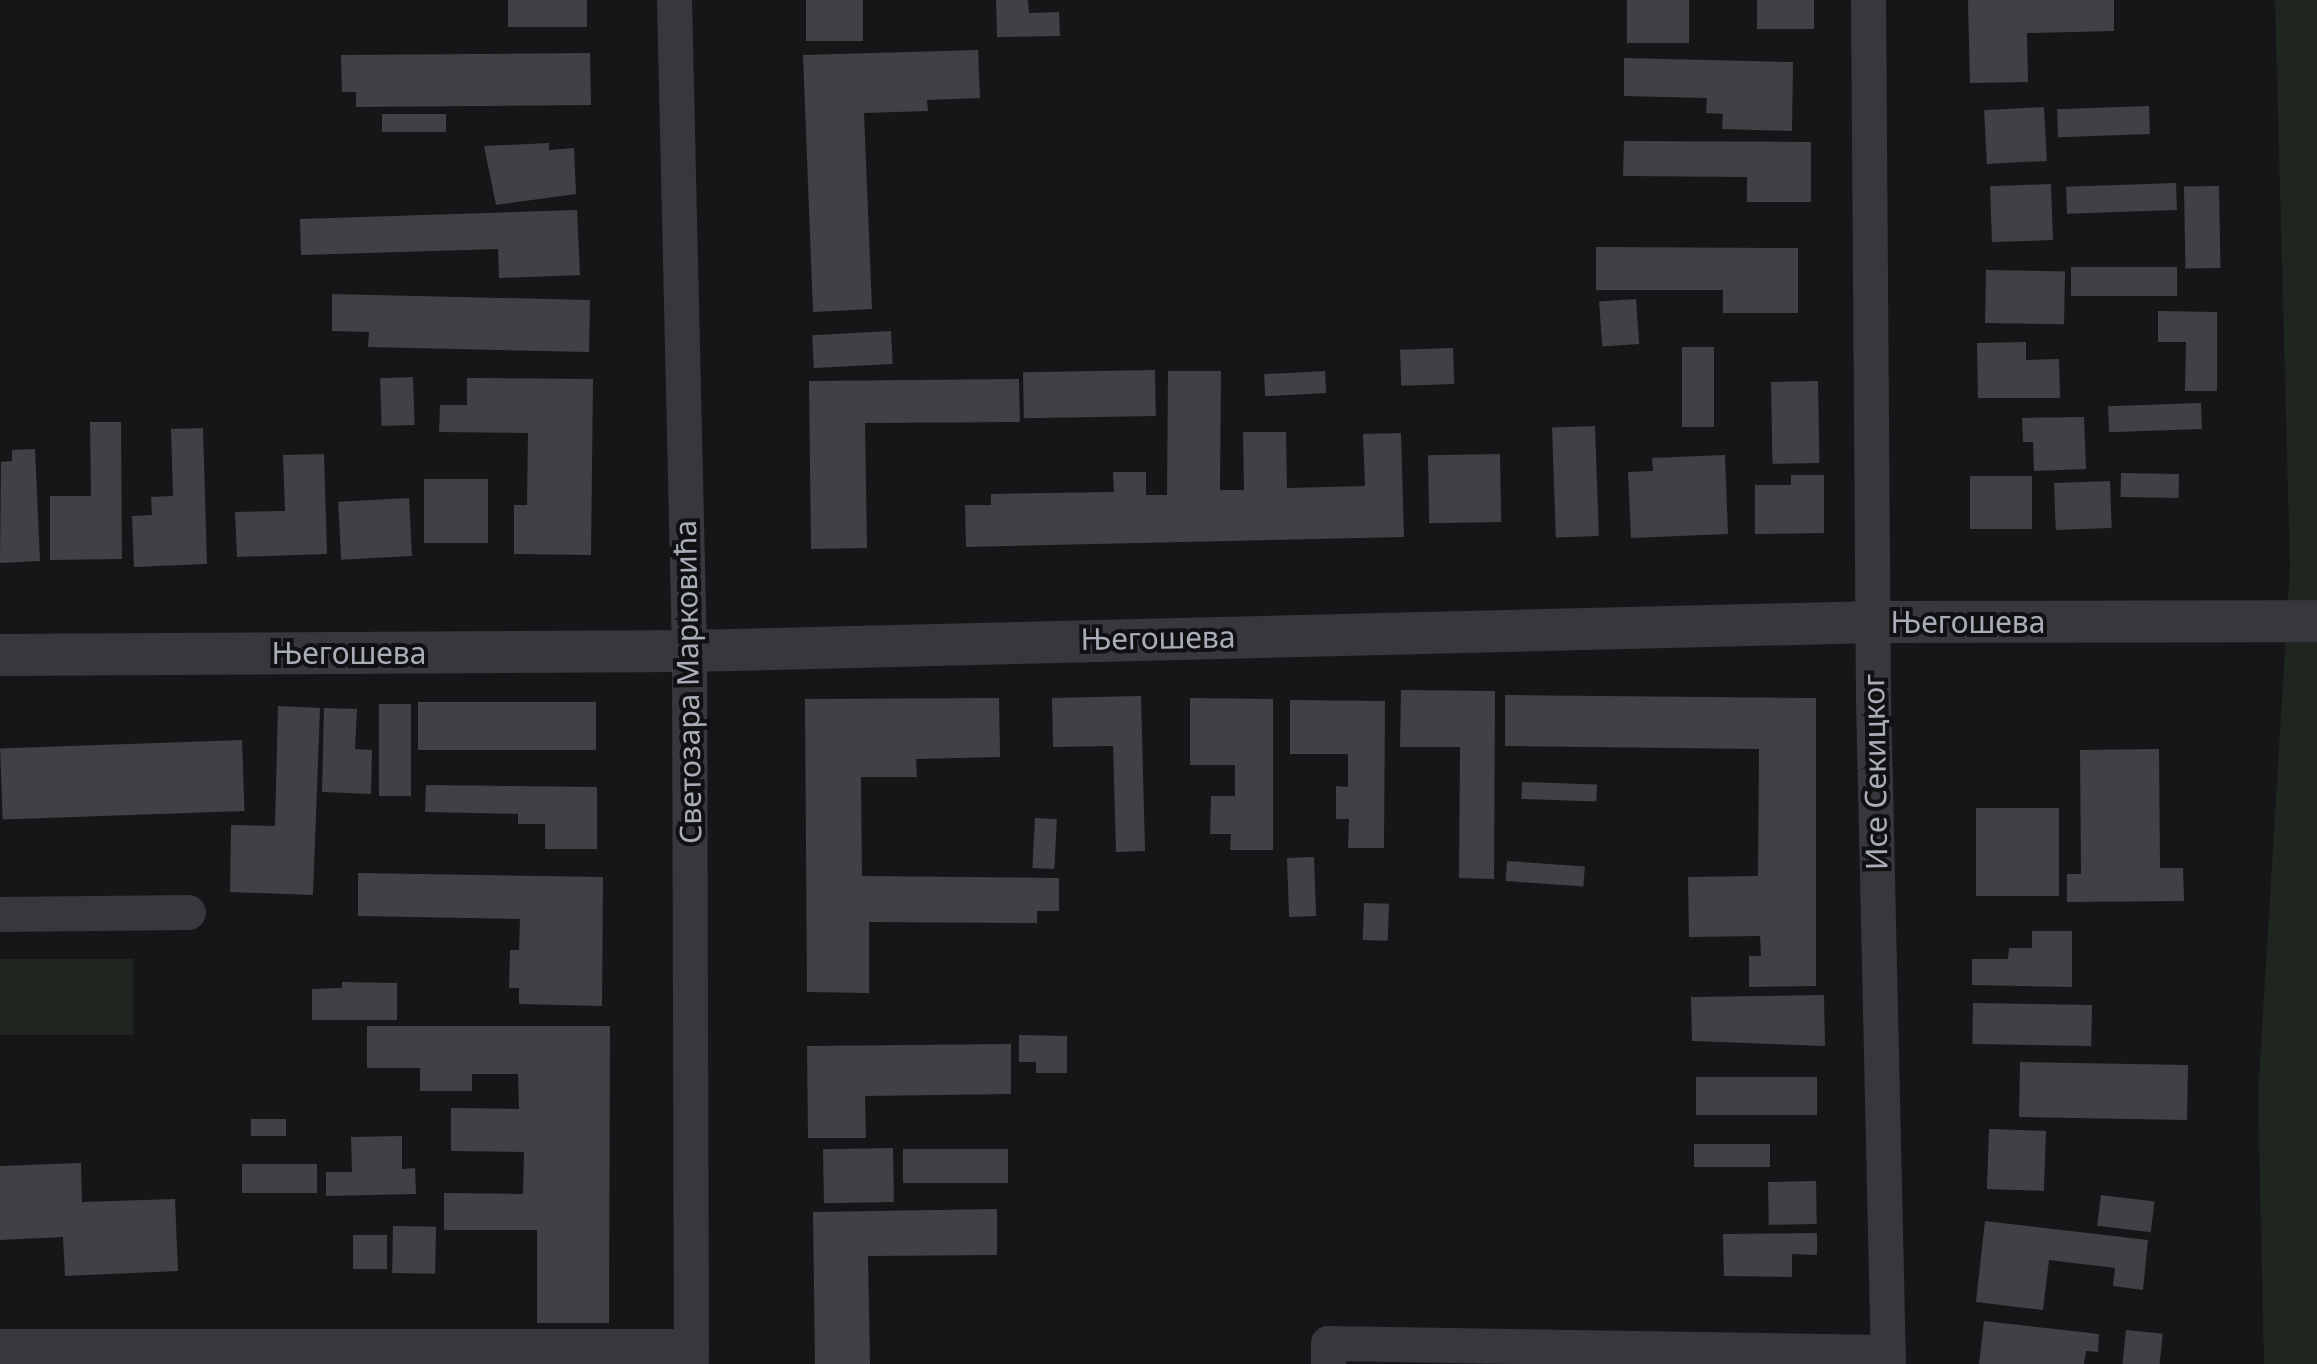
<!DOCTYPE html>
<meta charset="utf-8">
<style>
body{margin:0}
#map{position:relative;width:2317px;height:1364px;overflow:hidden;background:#161618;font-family:"Noto Sans",sans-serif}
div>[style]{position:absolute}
.green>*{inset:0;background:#1e261f;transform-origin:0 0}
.building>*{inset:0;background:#404145;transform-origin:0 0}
.minor>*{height:35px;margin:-17.5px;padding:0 17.5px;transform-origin:17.5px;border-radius:17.5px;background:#37383d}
.tertiary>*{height:42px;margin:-21px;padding:0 21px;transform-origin:21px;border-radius:21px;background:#37383d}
span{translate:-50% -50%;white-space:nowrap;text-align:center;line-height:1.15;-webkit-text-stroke:8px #111113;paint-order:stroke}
.street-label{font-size:30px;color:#a8adb8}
</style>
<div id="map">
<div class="green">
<div style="clip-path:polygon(2275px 0,2317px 0,2317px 1364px,2264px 1364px,2258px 1096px,2290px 567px)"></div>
<div style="left:133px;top:959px;width:76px;height:133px;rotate:90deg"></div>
</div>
<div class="building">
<div style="left:508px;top:0;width:79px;height:27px"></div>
<div style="left:806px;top:0;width:57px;height:41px"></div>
<div style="clip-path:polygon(996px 0,1028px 0,1029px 13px,1059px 12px,1060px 36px,997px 37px)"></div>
<div style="left:1627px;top:0;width:62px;height:43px"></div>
<div style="left:1757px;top:0;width:57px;height:29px"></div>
<div style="clip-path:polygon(1968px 0,2114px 0,2114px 31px,2027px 33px,2028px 82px,1970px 83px)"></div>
<div style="clip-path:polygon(978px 50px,980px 98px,927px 100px,928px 111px,864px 113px,872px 309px,813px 312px,803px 55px)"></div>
<div style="clip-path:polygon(590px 53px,591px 105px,356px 107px,356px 92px,342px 92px,341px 55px)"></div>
<div style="clip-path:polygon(1624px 58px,1793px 62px,1792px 131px,1722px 129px,1723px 114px,1706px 113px,1707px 98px,1624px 96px)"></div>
<div style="left:2149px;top:106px;width:28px;height:92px;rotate:88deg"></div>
<div style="left:2044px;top:107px;width:54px;height:60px;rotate:87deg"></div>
<div style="left:446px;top:114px;width:18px;height:64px;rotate:90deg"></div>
<div style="clip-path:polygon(1624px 141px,1811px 142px,1811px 202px,1747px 202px,1747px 177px,1623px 176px)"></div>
<div style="clip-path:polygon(549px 143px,549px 150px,574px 148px,576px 194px,496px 205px,484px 146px)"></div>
<div style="left:2176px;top:183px;width:27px;height:110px;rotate:88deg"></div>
<div style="left:2051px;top:184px;width:56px;height:61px;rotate:88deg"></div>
<div style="left:2219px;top:186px;width:82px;height:35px;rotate:89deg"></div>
<div style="clip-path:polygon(577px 210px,580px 275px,499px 278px,498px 249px,301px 255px,300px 219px)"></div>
<div style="clip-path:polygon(1596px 247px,1798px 248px,1798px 313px,1723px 313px,1723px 290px,1596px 290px)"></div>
<div style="left:2071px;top:267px;width:106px;height:29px"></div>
<div style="left:1986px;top:270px;width:79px;height:53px;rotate:1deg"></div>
<div style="clip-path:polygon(332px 294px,590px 300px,589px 352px,368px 347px,369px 332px,332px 331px)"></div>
<div style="left:1636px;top:299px;width:45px;height:37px;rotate:86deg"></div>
<div style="clip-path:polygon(2158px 311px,2217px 312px,2217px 391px,2185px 391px,2186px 342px,2158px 342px)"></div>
<div style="left:891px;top:331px;width:33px;height:79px;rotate:87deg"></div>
<div style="clip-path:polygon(2026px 342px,2026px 360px,2059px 359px,2060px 398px,1978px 398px,1977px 343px)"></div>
<div style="left:1682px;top:347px;width:32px;height:80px"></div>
<div style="left:1453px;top:348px;width:36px;height:53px;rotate:88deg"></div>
<div style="left:1155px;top:370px;width:46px;height:132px;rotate:89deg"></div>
<div style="clip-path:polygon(1168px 371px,1221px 371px,1220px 490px,1244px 490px,1243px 432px,1286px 432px,1287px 488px,1365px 486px,1363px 434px,1401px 433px,1404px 537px,966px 547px,965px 505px,991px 505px,991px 494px,1114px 492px,1113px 472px,1146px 472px,1146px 495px,1167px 495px)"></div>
<div style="left:1325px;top:371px;width:22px;height:61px;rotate:87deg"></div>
<div style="left:413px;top:377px;width:48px;height:33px;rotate:88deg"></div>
<div style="clip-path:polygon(467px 378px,593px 379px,591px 555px,514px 554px,514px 505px,527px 505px,528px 433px,439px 432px,440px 405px,467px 405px)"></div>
<div style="clip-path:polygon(1019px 379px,1020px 422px,865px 423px,867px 548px,811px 549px,809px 381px)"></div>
<div style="left:1818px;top:381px;width:82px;height:47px;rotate:89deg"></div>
<div style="left:2201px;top:403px;width:26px;height:93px;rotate:88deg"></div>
<div style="clip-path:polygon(2084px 417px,2086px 469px,2034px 471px,2033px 442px,2023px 442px,2022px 418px)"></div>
<div style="clip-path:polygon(90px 422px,121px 422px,122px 559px,50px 560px,50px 496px,91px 496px)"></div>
<div style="left:1595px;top:426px;width:110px;height:43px;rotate:88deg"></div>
<div style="clip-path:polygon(203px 428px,207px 564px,134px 567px,132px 516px,152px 515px,151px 497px,173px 496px,171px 429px)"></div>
<div style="clip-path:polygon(35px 449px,40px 561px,0 563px,1px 462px,12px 461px,12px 450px)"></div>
<div style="clip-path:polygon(324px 454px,327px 554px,237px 557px,235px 512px,285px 511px,283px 455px)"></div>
<div style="left:1500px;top:454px;width:68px;height:72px;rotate:89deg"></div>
<div style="clip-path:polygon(1725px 455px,1728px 534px,1631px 538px,1628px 472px,1653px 471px,1652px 458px)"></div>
<div style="left:2121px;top:473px;width:58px;height:24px;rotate:1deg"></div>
<div style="clip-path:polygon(1791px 475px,1824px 475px,1824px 533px,1755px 534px,1755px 485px,1791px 485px)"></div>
<div style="left:1970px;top:476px;width:62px;height:53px"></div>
<div style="left:424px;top:479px;width:64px;height:64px"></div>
<div style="left:2110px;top:481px;width:47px;height:56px;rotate:88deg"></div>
<div style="left:409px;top:498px;width:58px;height:71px;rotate:87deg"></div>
<div style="clip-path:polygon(1401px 690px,1495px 691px,1494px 879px,1459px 878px,1460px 747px,1400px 747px)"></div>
<div style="clip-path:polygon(1505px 695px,1816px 698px,1816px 986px,1749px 987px,1749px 956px,1761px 956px,1760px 936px,1689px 937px,1688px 877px,1758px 876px,1759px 749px,1505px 746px)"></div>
<div style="clip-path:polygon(1141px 696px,1145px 851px,1116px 852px,1113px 746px,1053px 747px,1052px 698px)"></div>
<div style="clip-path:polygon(999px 698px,1000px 757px,916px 759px,917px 777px,861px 777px,862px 876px,1059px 878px,1059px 911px,1037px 911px,1037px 923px,869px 922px,869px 993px,807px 992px,805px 699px)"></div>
<div style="clip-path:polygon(1190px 698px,1273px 699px,1273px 850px,1230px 850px,1231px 834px,1210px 834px,1211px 796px,1235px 796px,1235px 765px,1190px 765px)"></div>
<div style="clip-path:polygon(1290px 700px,1385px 701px,1384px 848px,1348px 848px,1349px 819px,1336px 819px,1336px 786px,1348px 787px,1348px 754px,1290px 754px)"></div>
<div style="left:596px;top:702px;width:48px;height:178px;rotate:90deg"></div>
<div style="left:379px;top:704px;width:32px;height:92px"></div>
<div style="clip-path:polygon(278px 706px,320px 708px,313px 895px,230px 892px,231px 825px,275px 826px)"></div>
<div style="clip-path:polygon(324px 708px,357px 709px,355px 749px,372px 750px,371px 794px,322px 792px)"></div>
<div style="left:242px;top:740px;width:71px;height:242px;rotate:88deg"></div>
<div style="clip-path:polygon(2159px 749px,2160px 868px,2183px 868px,2184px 901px,2067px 902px,2067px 874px,2081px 874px,2080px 750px)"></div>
<div style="left:1522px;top:782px;width:75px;height:17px;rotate:2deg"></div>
<div style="clip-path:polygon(426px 785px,597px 787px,597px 849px,545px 849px,545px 824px,518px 824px,518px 814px,425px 812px)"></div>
<div style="left:1976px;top:808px;width:83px;height:88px"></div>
<div style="left:1035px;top:818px;width:22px;height:50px;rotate:3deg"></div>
<div style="left:1314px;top:857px;width:59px;height:27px;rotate:88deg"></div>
<div style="left:1507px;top:861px;width:78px;height:20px;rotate:4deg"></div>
<div style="clip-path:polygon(358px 873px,603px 877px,602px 1006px,519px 1004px,519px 988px,509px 988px,510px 950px,519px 950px,520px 919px,358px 916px)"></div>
<div style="left:1364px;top:903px;width:25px;height:37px;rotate:2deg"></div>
<div style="clip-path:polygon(2032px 931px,2072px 931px,2072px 987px,1972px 985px,1972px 959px,2008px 959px,2009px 948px,2032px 948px)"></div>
<div style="clip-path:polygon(342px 982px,397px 983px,397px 1020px,312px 1020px,312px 989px,342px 988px)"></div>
<div style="clip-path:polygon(1824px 995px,1825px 1046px,1692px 1041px,1691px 997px)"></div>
<div style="left:1973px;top:1003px;width:119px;height:41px;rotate:1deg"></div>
<div style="clip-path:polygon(367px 1026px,610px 1026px,609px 1323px,537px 1323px,537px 1230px,444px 1230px,444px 1193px,523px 1194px,524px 1152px,451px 1151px,451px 1108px,519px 1109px,518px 1074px,472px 1074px,472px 1091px,420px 1091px,420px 1068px,367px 1068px)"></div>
<div style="clip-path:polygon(1019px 1035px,1067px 1036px,1067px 1073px,1036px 1073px,1036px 1062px,1019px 1062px)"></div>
<div style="clip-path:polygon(1011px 1044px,1011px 1094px,865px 1096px,866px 1138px,808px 1138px,807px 1046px)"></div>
<div style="left:2020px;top:1062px;width:168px;height:55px;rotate:1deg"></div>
<div style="left:1696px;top:1077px;width:121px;height:38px"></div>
<div style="left:251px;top:1119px;width:35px;height:17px"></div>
<div style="left:1989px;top:1129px;width:57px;height:60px;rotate:2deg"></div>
<div style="clip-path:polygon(402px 1136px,402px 1169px,415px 1168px,416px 1194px,326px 1196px,326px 1172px,352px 1172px,351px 1137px)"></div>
<div style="left:1694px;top:1144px;width:76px;height:23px"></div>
<div style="left:893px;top:1148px;width:54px;height:70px;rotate:89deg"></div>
<div style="left:903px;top:1149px;width:105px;height:34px"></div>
<div style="clip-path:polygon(81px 1163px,82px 1202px,175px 1199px,178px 1271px,65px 1276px,63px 1237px,0 1240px,0 1166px)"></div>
<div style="left:242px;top:1164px;width:75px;height:29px"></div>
<div style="left:1816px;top:1181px;width:43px;height:48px;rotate:89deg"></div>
<div style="left:2101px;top:1195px;width:54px;height:31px;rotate:7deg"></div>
<div style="clip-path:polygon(997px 1209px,997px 1255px,868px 1256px,870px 1364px,815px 1364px,813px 1212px)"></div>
<div style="clip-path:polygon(1985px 1221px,2148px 1240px,2143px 1290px,2113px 1286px,2115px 1268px,2049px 1260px,2043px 1310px,1976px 1302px)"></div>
<div style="left:393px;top:1226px;width:43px;height:47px;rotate:1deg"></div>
<div style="clip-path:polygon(1817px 1233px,1817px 1255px,1792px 1254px,1792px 1277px,1724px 1276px,1723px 1234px)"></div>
<div style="left:353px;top:1235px;width:34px;height:34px"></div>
<div style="clip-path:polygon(1984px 1321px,2099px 1334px,2098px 1352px,2086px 1351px,2084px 1364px,1979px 1364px)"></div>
<div style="left:2126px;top:1330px;width:37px;height:34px;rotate:6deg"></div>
</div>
<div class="minor">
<div style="left:674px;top:0;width:651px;rotate:88.68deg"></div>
<div style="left:689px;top:651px;width:713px;rotate:89.84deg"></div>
<div style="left:1868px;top:0;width:699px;rotate:89.59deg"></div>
<div style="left:1873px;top:699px;width:665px;rotate:88.71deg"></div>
<div style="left:0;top:914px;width:188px;rotate:-0.6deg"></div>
<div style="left:0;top:1346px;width:691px"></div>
<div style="left:1328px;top:1364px;width:21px;rotate:-90deg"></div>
<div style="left:1328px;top:1343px;width:560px;rotate:0.92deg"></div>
</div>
<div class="tertiary">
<div style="left:0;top:655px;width:689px;rotate:-0.33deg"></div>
<div style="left:689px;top:651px;width:1184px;rotate:-1.4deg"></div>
<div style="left:1873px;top:622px;width:444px;rotate:-0.1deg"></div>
</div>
<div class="street-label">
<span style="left:1968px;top:622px">Његошева</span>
<span style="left:1158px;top:638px;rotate:-1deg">Његошева</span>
<span style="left:349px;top:653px">Његошева</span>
<span style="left:688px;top:682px;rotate:-91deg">Светозара Марковића</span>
<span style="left:1875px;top:772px;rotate:-91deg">Исе Секицког</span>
</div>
</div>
